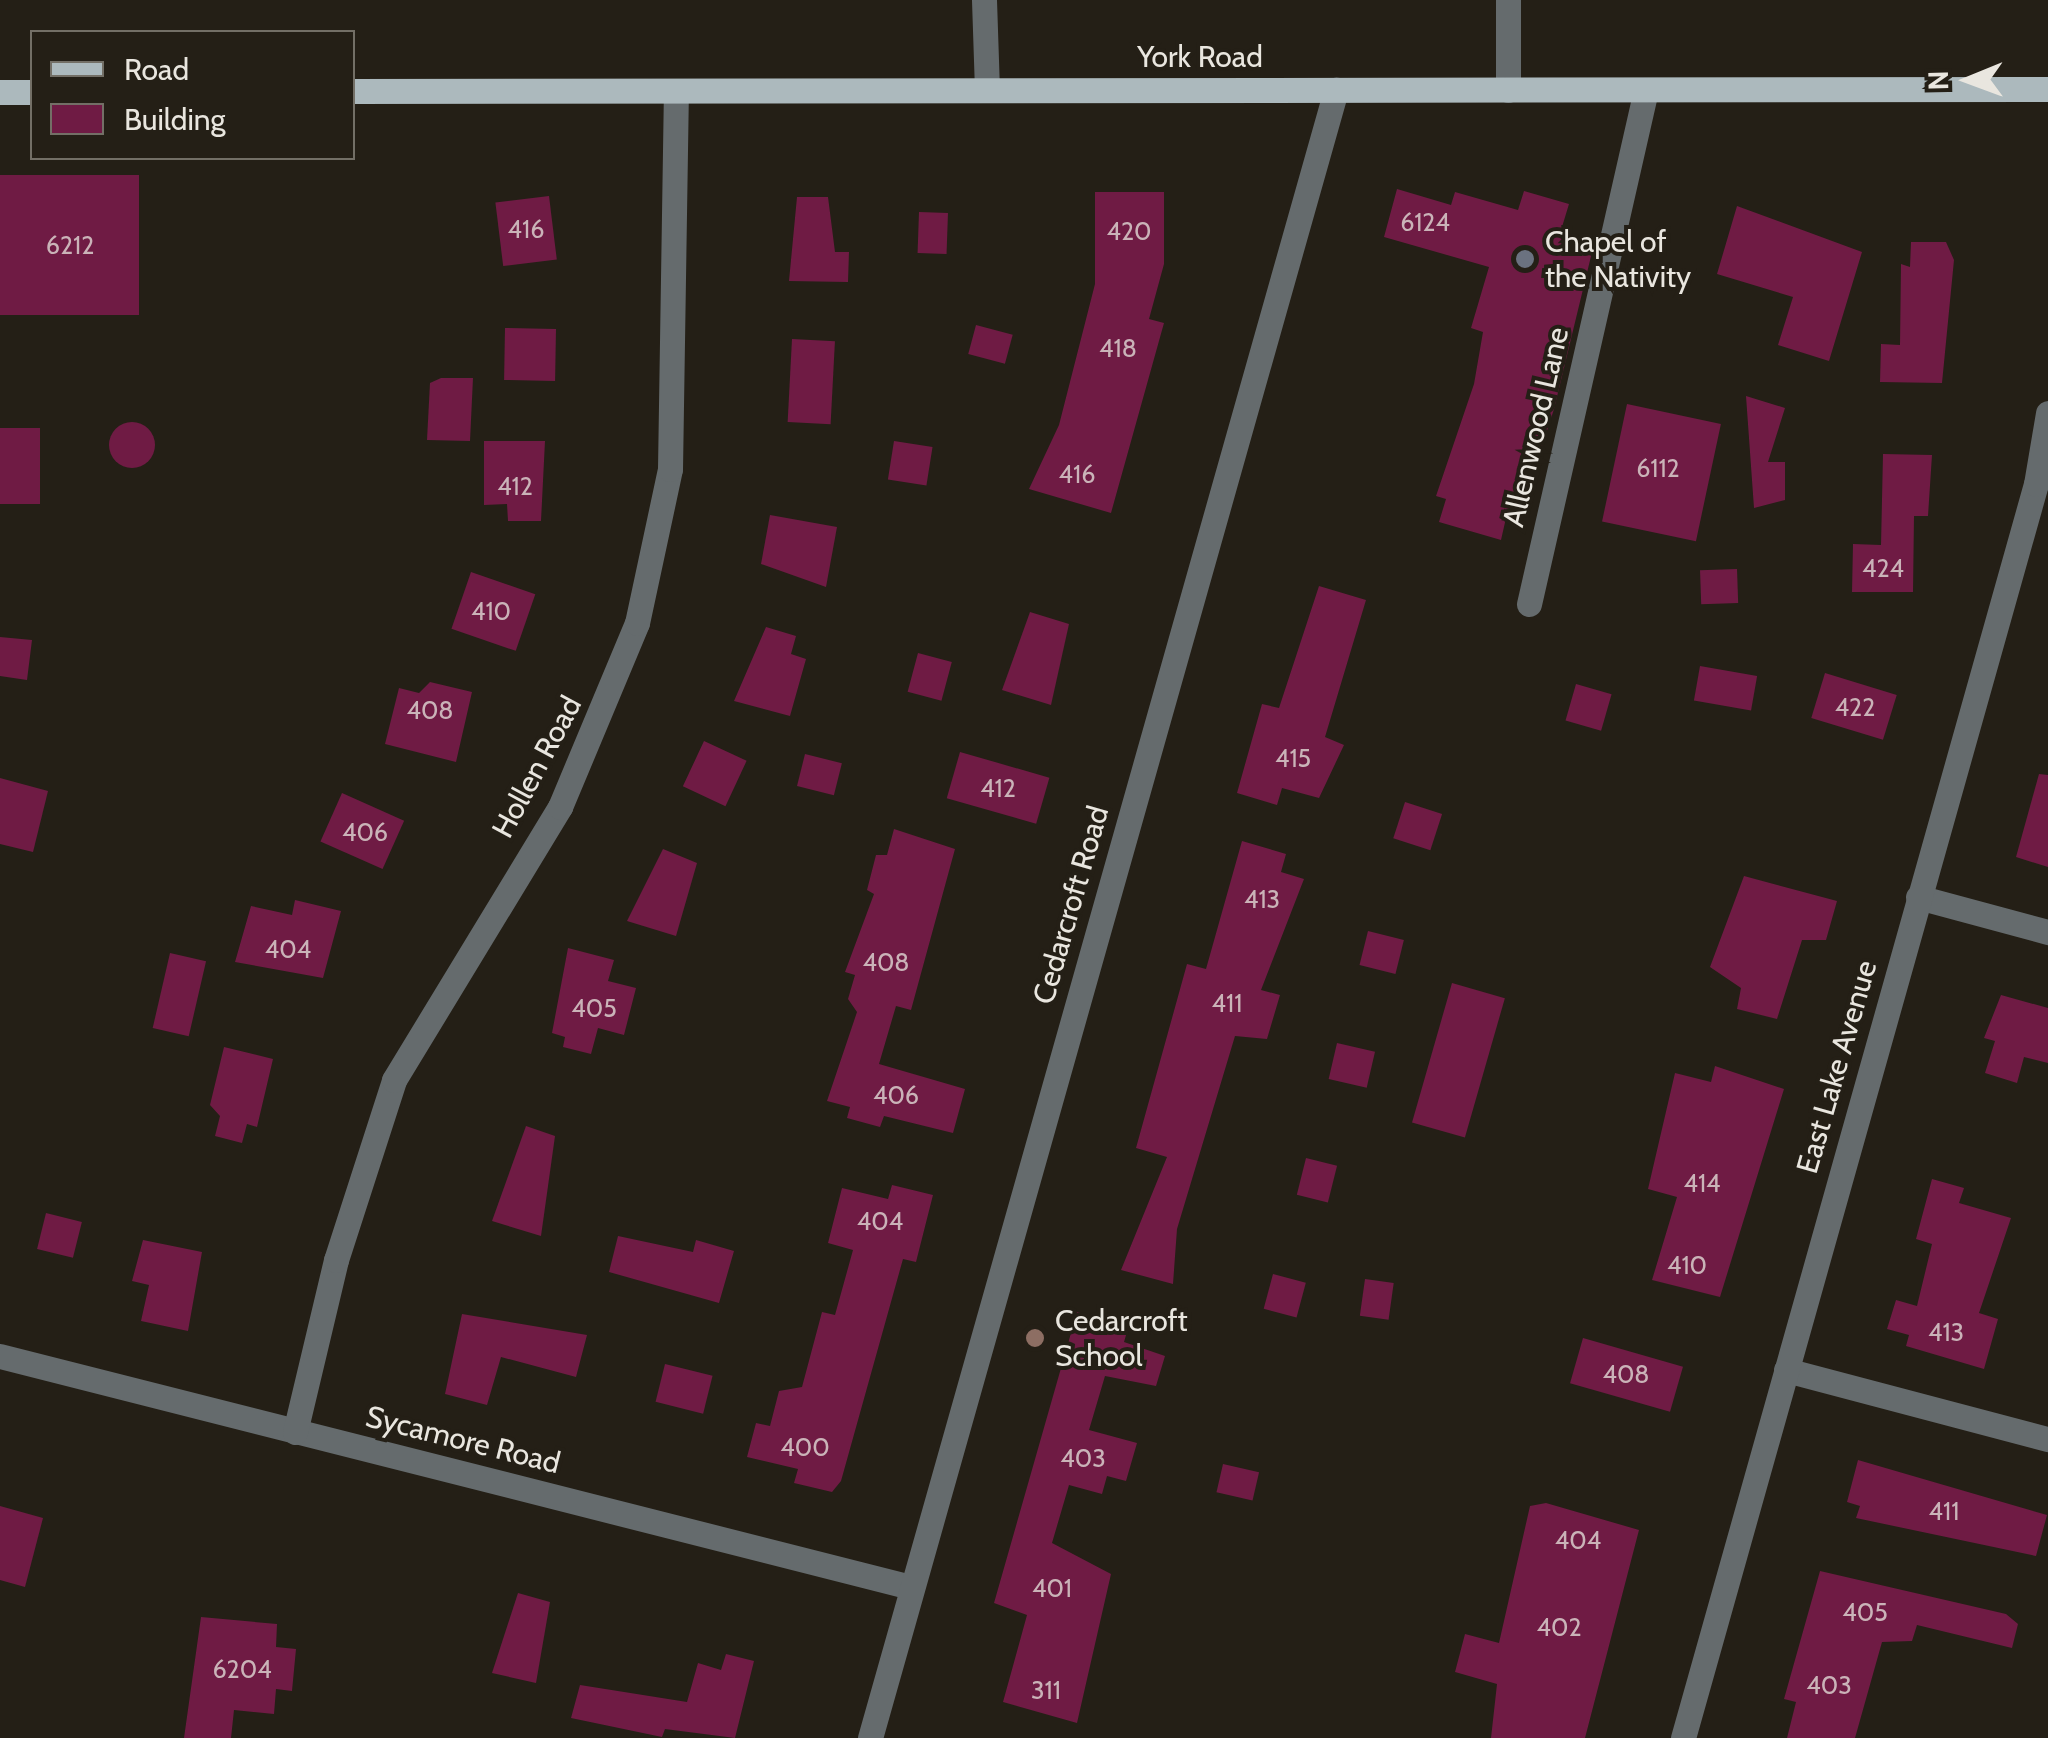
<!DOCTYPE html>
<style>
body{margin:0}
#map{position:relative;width:2048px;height:1738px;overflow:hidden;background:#241f16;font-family:Cabin,sans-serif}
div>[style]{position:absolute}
.building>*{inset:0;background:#6f1b44;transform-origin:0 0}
.round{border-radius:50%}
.minor>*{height:25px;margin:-12.5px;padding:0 12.5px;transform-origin:12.5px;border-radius:12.5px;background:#656b6d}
.major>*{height:25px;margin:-12.5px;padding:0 12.5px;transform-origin:12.5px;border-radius:12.5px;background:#acb9bd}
.dots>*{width:28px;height:28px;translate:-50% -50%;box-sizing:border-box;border:5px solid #241f16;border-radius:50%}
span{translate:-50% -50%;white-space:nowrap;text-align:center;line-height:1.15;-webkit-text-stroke:8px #241f16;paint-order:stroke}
.number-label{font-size:25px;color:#cab3b8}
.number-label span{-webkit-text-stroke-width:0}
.street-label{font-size:30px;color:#e9e6df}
.poi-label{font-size:30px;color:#e9e6df}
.left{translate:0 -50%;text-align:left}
.legend{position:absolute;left:30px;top:30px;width:325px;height:130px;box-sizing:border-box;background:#241f16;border:2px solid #736f66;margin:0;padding:12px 18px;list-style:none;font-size:30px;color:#e9e6df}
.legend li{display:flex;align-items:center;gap:20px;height:50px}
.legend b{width:50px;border:2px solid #736f66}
.north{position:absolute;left:1918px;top:30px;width:100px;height:100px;-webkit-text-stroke:8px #241f16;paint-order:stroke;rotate:269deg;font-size:28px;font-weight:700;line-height:40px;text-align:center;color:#e9e6df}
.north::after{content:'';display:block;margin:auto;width:35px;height:45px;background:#e9e6df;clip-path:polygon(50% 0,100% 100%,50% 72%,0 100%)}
</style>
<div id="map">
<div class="building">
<div style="left:139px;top:175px;width:140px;height:139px;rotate:90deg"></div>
<div style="clip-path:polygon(1397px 189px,1451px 205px,1455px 192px,1518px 210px,1524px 191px,1569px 204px,1562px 227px,1593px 248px,1554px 409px,1518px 520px,1506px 518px,1501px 540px,1439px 522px,1446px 499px,1436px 496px,1474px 384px,1483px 332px,1471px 328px,1489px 267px,1384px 237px)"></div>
<div style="clip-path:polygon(1095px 192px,1164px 192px,1164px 264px,1149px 319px,1164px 323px,1111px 513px,1029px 489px,1059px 425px,1095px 284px)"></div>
<div style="left:549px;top:196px;width:64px;height:54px;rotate:83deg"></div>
<div style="clip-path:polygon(797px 197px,828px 197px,835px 252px,849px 252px,848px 282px,789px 281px)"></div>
<div style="clip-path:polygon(1737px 206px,1862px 252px,1829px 361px,1778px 345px,1793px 297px,1717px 274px)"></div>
<div style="left:919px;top:212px;width:29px;height:41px;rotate:2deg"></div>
<div style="clip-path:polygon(1911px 242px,1946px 242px,1954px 260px,1942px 383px,1880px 382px,1881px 344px,1900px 345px,1901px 264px,1910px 267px)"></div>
<div style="left:976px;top:325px;width:38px;height:30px;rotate:15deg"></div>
<div style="left:505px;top:328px;width:51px;height:52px;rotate:1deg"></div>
<div style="left:792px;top:339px;width:43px;height:83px;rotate:3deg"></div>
<div style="clip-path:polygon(441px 378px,473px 378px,470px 441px,427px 440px,430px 383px)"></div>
<div style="clip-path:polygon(1746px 396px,1785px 408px,1768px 462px,1785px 462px,1785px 500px,1754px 508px)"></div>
<div style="left:1627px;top:404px;width:96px;height:120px;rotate:12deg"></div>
<div class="round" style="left:109px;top:422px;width:46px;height:46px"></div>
<div style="left:0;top:428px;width:40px;height:76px"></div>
<div style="clip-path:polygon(484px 441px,545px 441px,541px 521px,508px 521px,507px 504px,484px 505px)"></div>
<div style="left:894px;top:441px;width:39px;height:39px;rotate:9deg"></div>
<div style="clip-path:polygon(1883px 454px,1932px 455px,1928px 516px,1914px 516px,1913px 592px,1852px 592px,1853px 544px,1881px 545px)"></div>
<div style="clip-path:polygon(770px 515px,837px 527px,826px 587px,761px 564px)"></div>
<div style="left:1737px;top:569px;width:34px;height:37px;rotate:88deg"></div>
<div style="left:471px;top:572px;width:68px;height:60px;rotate:19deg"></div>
<div style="clip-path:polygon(1319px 586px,1366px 600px,1325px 737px,1344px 745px,1319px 798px,1282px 788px,1277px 805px,1237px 793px,1262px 704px,1279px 708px)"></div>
<div style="clip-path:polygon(1030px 612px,1069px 624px,1051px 705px,1002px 690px)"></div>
<div style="clip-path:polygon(766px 627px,796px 636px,791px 654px,806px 659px,790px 716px,734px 701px)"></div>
<div style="clip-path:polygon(0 637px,32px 640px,27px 680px,0 676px)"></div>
<div style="left:918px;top:653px;width:35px;height:40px;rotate:15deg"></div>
<div style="left:1700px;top:666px;width:58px;height:35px;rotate:10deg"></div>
<div style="left:1825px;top:673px;width:75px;height:47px;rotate:17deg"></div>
<div style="clip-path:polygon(430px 682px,472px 692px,456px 762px,385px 744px,399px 688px,419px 693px)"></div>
<div style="left:1576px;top:684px;width:37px;height:38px;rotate:16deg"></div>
<div style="left:704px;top:741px;width:47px;height:50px;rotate:25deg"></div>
<div style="left:960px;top:752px;width:93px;height:48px;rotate:16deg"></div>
<div style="left:805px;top:754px;width:38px;height:33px;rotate:14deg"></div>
<div style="clip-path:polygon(2039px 774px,2048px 775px,2048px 867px,2016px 857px)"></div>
<div style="clip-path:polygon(0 778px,48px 791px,33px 852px,0 844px)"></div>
<div style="left:342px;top:793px;width:68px;height:53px;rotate:24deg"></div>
<div style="left:1405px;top:802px;width:39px;height:38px;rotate:18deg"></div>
<div style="clip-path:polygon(894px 829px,955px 849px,911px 1010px,896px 1006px,879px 1064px,965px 1089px,953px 1133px,884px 1116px,880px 1127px,847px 1118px,850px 1107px,827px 1101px,857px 1012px,848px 999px,855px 975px,845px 972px,874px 894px,867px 890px,876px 855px,887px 855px)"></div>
<div style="clip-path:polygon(1242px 841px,1286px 854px,1281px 872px,1304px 879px,1261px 990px,1280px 995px,1267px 1039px,1235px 1036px,1177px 1229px,1173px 1284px,1121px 1270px,1167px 1157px,1136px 1148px,1187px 964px,1206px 969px)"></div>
<div style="clip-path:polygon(663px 849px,697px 863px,676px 936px,627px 921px)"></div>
<div style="clip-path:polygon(1744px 876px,1837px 901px,1826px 940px,1802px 940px,1777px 1019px,1737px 1009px,1741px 988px,1710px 967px)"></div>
<div style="clip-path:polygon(295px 900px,341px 911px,323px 978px,235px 962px,251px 906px,292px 915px)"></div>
<div style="left:1368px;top:931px;width:37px;height:35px;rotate:14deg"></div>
<div style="clip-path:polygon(568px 948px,614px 960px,608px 981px,636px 988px,624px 1035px,598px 1028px,591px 1054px,563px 1047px,565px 1037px,552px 1033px)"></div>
<div style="left:170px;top:953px;width:37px;height:77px;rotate:13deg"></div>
<div style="left:1452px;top:983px;width:55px;height:145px;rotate:16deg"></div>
<div style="clip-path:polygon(2001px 995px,2048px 1008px,2048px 1063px,2024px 1057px,2017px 1083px,1985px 1073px,1995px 1041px,1984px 1038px)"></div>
<div style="left:1337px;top:1043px;width:39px;height:37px;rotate:13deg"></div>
<div style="clip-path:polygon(224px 1047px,273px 1059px,257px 1127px,247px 1124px,242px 1143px,215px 1136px,220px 1116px,210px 1105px)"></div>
<div style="clip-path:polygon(1715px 1066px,1784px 1089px,1720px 1297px,1652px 1280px,1677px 1197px,1648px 1189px,1675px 1073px,1711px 1082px)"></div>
<div style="clip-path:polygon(526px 1126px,555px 1136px,541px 1236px,492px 1221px)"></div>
<div style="left:1306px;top:1158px;width:32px;height:38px;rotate:14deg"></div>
<div style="clip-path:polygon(1932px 1179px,1964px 1188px,1959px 1203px,2011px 1218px,1979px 1313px,1998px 1319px,1984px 1369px,1906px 1346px,1909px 1335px,1887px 1329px,1896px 1300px,1917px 1306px,1932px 1244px,1916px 1239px)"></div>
<div style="clip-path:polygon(892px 1185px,933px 1195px,916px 1262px,903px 1259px,841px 1481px,832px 1492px,794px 1483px,798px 1469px,747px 1457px,756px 1423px,770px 1426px,779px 1391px,802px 1387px,822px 1312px,835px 1315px,853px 1250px,828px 1243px,842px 1188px,888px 1199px)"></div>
<div style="left:46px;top:1213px;width:37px;height:37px;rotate:14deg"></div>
<div style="clip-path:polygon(618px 1236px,693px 1252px,696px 1240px,734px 1251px,719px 1303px,609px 1272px)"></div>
<div style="clip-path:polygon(143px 1240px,202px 1252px,188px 1331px,141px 1321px,149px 1285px,132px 1281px)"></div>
<div style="left:1273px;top:1274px;width:34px;height:36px;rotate:15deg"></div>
<div style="left:1365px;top:1279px;width:29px;height:37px;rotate:8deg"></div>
<div style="clip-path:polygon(1077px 1312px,1129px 1325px,1124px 1342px,1165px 1356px,1156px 1386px,1105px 1376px,1089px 1430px,1137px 1443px,1126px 1481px,1107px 1476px,1102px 1494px,1069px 1485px,1052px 1543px,1111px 1574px,1077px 1723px,1003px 1702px,1027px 1615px,994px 1603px)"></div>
<div style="clip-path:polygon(462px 1314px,587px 1335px,576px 1377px,501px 1357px,487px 1405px,445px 1394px)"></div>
<div style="left:1583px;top:1338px;width:104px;height:47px;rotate:16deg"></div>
<div style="left:665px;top:1364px;width:49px;height:39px;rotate:14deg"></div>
<div style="clip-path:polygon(1858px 1460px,2047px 1515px,2036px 1556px,1856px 1518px,1860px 1506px,1847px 1502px)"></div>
<div style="left:1223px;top:1464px;width:37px;height:29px;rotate:13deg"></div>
<div style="clip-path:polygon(1546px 1503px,1639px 1530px,1585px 1738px,1491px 1738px,1497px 1684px,1455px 1672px,1465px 1634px,1499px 1643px,1530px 1506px)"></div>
<div style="clip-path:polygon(0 1506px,43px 1518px,25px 1587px,0 1580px)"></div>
<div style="clip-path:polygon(1820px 1571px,2006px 1614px,2018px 1624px,2012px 1648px,1917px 1625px,1912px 1641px,1882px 1642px,1855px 1738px,1787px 1738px,1796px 1702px,1784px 1699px)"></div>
<div style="clip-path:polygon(518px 1593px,550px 1602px,536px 1683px,492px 1673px)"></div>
<div style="clip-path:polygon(201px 1617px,277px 1624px,276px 1647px,296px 1649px,292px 1691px,276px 1689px,274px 1714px,234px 1710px,231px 1738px,184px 1738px)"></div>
<div style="clip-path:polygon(726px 1654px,754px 1661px,735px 1738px,665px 1729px,662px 1737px,571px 1718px,580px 1685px,687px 1702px,698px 1663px,721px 1670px)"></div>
</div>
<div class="minor">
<div style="left:984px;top:0;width:90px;rotate:88.1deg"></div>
<div style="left:1508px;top:90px;width:90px;rotate:-90deg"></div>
<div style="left:1529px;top:604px;width:527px;rotate:-77.18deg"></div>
<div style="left:1918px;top:897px;width:135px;rotate:15.1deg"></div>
<div style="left:0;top:1356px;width:940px;rotate:14.23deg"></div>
<div style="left:1786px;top:1370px;width:271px;rotate:14.8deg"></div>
<div style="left:295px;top:1432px;width:177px;rotate:-76.6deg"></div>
<div style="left:336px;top:1260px;width:189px;rotate:-72.1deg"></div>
<div style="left:394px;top:1080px;width:320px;rotate:-58.7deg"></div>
<div style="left:560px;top:807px;width:199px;rotate:-67.3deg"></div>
<div style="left:637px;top:623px;width:157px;rotate:-77.9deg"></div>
<div style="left:670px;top:469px;width:378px;rotate:-89.1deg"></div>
<div style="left:870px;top:1738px;width:1713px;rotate:-74.21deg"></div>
<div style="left:1683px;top:1738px;width:1303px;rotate:-74.28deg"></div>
<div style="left:2036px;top:484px;width:72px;rotate:-80.4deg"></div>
</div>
<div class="major">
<div style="left:352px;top:91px;width:1696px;rotate:-0.07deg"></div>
<div style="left:0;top:92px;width:32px"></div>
</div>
<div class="dots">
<div style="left:1525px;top:259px;background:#6b7280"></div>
<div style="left:1035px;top:1338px;background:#8d6e63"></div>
</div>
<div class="number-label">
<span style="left:1425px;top:222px">6124</span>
<span style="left:526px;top:229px">416</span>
<span style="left:1129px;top:231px">420</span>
<span style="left:70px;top:245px">6212</span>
<span style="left:1118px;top:348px">418</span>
<span style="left:1658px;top:468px">6112</span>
<span style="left:1077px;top:474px">416</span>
<span style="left:515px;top:486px">412</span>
<span style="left:1883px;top:568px">424</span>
<span style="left:491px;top:611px">410</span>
<span style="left:1855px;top:707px">422</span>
<span style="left:430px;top:710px">408</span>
<span style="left:1293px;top:758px">415</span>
<span style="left:998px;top:788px">412</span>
<span style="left:365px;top:832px">406</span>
<span style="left:1262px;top:899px">413</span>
<span style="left:288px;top:949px">404</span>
<span style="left:886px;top:962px">408</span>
<span style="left:1227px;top:1003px">411</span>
<span style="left:594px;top:1008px">405</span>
<span style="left:896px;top:1095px">406</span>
<span style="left:1702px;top:1183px">414</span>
<span style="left:880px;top:1221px">404</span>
<span style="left:1687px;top:1265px">410</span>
<span style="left:1946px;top:1332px">413</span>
<span style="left:1626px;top:1374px">408</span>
<span style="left:805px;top:1447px">400</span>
<span style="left:1083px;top:1458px">403</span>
<span style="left:1944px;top:1511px">411</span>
<span style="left:1578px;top:1540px">404</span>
<span style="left:1052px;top:1588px">401</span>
<span style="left:1865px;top:1612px">405</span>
<span style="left:1559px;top:1627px">402</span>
<span style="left:242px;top:1669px">6204</span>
<span style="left:1829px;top:1685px">403</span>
<span style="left:1046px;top:1690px">311</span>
</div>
<div class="street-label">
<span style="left:1200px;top:57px">York Road</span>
<span style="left:1536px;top:427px;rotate:-77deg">Allenwood Lane</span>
<span style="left:537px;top:767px;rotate:-62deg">Hollen Road</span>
<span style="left:1071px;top:905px;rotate:-74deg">Cedarcroft Road</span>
<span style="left:1837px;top:1067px;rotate:-74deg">East Lake Avenue</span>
<span style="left:463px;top:1440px;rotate:14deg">Sycamore Road</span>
</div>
<div class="poi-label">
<span class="left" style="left:1545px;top:259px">Chapel of<br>the Nativity</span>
<span class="left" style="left:1055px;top:1338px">Cedarcroft<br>School</span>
</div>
<ul class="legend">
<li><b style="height:12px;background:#acb9bd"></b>Road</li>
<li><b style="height:28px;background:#6f1b44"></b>Building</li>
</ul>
<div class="north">N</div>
</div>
